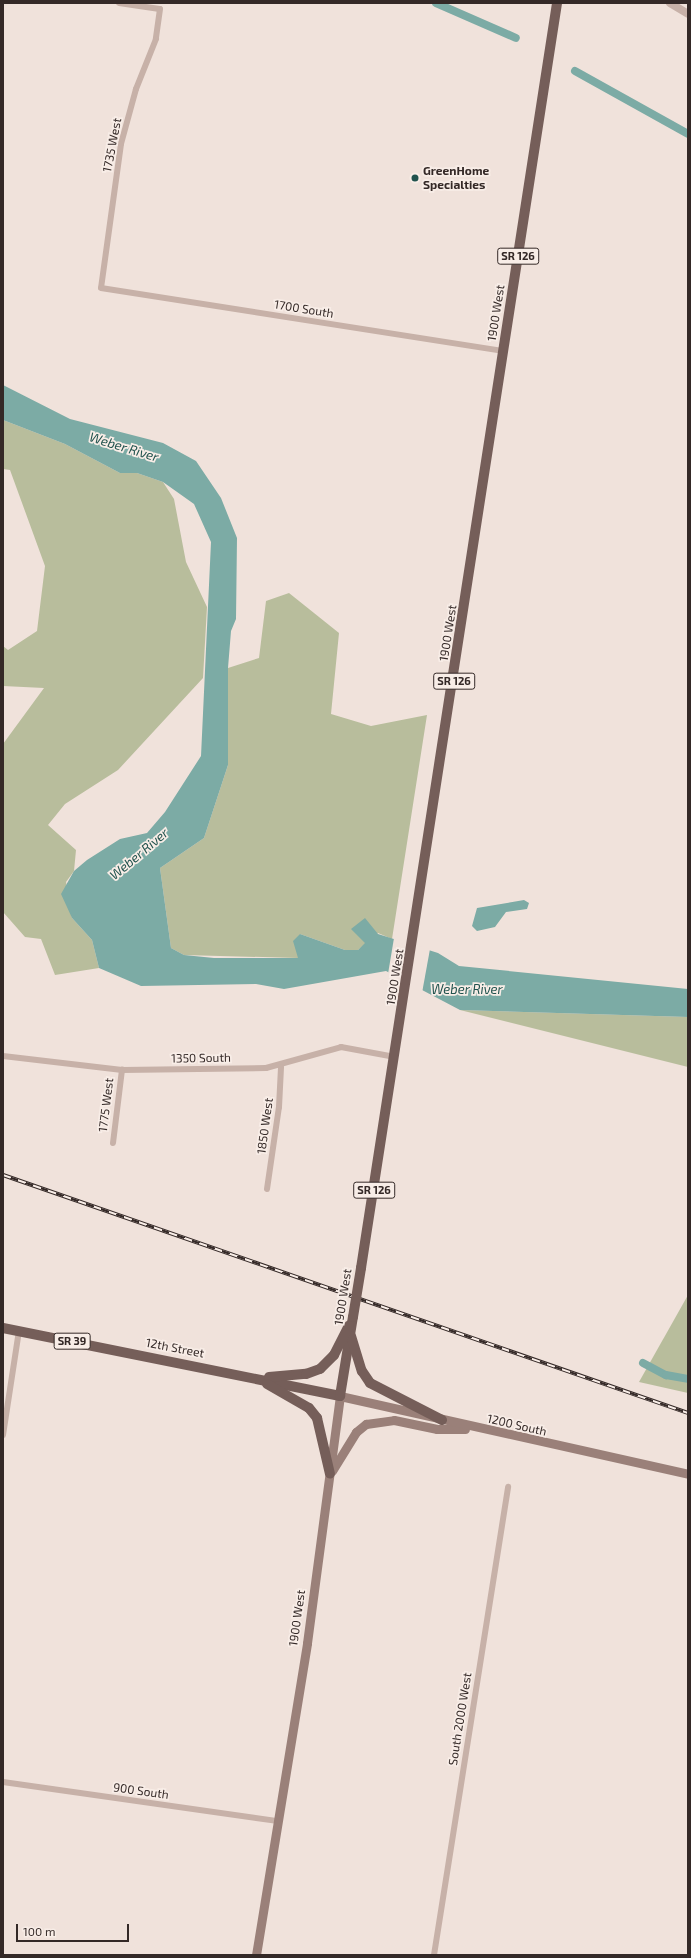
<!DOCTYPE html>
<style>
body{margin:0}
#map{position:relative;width:691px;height:1958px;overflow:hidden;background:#f0e2db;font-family:"Exo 2",sans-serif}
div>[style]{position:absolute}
.green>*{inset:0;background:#b8bd9c}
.water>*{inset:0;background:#7caba5}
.pier>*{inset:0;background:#f0e2db}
.canal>*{height:8px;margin:-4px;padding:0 4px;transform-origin:4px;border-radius:4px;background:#7caba5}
.minor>*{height:6px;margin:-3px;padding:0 3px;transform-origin:3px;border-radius:3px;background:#c7b1a8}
.tertiary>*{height:8px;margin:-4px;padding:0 4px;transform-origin:4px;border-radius:4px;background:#c7b1a8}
.secondary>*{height:9px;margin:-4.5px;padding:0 4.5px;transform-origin:4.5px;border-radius:4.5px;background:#9a8079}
.primary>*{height:10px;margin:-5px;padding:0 5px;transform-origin:5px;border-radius:5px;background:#755e59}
.rail>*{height:4px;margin-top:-2px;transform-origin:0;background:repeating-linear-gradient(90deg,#f8ede7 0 8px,#342927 0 16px);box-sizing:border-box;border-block:1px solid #342927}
.primary-bridge>*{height:10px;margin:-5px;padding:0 5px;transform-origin:5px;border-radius:5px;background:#755e59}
.dots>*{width:11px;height:11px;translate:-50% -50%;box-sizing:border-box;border:2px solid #f8ede7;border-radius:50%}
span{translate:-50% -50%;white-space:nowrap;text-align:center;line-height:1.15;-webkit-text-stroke:3.5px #f8ede7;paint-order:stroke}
.shield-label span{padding:1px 3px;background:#f8ede7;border:1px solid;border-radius:3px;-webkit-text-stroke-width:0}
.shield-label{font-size:11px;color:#342927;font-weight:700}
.street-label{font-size:12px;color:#342927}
.poi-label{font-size:12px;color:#342927;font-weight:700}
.left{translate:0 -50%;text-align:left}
.water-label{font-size:13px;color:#20524d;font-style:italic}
.frame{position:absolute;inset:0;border:4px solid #342927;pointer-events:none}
.scale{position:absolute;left:16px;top:1924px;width:113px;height:18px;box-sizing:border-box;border:2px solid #342927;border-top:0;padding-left:5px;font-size:12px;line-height:14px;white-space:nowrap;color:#342927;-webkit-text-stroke:3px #f8ede7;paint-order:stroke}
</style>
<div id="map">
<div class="green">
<div style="clip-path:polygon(3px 420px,65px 444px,120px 473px,137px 473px,163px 482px,174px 499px,186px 562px,207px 607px,203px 678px,118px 770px,65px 804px,48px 825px,76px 850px,74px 871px,66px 882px,72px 918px,92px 940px,99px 968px,55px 975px,41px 939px,25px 937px,3px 912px,3px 744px,44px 688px,3px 686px,3px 646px,8px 650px,37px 631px,45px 566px,10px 470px,3px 469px)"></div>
<div style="clip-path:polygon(289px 593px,339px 633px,331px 714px,371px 726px,427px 715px,392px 939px,378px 933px,358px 950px,345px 950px,300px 934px,298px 958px,184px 955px,171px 948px,160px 868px,204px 838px,228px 765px,228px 668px,259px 658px,266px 601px)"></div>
<div style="clip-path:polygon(460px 1010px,688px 1017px,688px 1067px)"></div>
<div style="clip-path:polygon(688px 1295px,688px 1393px,639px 1382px)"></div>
</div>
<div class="water">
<div style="clip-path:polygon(3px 385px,70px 419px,163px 443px,196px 461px,221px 498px,237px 538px,236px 619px,231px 631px,228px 668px,228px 765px,204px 838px,160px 868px,171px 948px,184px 955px,214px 958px,298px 958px,293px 941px,300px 934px,345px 950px,358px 950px,365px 943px,351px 929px,365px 918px,378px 934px,438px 953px,459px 966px,688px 989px,688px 1017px,460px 1010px,386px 971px,284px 989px,256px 984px,141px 986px,99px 968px,92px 940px,72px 918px,61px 894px,74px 871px,87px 860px,120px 839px,147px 833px,165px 812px,201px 756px,211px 542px,194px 504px,163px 482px,137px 473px,120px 473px,65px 444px,3px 420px)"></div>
<div style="clip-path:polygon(524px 900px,529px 903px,527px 909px,506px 912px,495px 927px,477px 931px,472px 926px,477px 908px)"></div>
</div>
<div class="pier">
<div style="clip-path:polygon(394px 938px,430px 949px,422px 993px,388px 974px)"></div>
</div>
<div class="canal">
<div style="left:436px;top:3px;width:87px;rotate:23.6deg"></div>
<div style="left:575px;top:71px;width:129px;rotate:29.1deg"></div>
<div style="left:643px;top:1363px;width:26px;rotate:28deg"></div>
<div style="left:666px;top:1375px;width:22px;rotate:10deg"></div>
</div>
<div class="minor">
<div style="left:119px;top:3px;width:41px;rotate:8.3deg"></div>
<div style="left:160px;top:9px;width:30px;rotate:98deg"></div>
<div style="left:156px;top:39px;width:54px;rotate:111.8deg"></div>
<div style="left:136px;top:89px;width:57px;rotate:105.3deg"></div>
<div style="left:121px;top:144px;width:145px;rotate:97.9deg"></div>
<div style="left:101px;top:288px;width:408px;rotate:8.9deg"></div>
<div style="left:3px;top:1056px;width:120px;rotate:6.7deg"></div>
<div style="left:122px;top:1070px;width:144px;rotate:-0.8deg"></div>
<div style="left:266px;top:1068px;width:78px;rotate:-15.6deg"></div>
<div style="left:341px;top:1047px;width:55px;rotate:10.5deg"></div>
<div style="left:113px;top:1143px;width:74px;rotate:-83deg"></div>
<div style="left:267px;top:1189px;width:83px;rotate:-81.7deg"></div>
<div style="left:279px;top:1107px;width:40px;rotate:-87.1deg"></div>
<div style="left:3px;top:1435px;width:105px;rotate:-81.3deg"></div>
<div style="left:3px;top:1782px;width:276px;rotate:8.1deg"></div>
<div style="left:434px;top:1955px;width:474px;rotate:-81deg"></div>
</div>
<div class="tertiary">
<div style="left:670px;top:3px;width:21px;rotate:31deg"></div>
</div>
<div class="secondary">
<div style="left:332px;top:1471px;width:46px;rotate:-58.4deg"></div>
<div style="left:356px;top:1432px;width:13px;rotate:-39deg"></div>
<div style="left:366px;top:1424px;width:28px;rotate:-8deg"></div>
<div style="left:394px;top:1420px;width:44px;rotate:11.8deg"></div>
<div style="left:437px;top:1429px;width:28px"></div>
<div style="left:256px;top:1955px;width:316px;rotate:-80.7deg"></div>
<div style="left:307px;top:1643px;width:249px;rotate:-82.4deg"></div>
<div style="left:340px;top:1396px;width:357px;rotate:12.6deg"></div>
</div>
<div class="primary">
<div style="left:361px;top:1268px;width:1280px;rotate:-81.19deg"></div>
<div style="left:3px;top:1328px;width:344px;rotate:11.4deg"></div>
<div style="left:340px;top:1396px;width:80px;rotate:-80.7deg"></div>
<div style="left:351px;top:1336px;width:37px;rotate:73deg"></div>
<div style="left:362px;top:1371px;width:14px;rotate:56deg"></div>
<div style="left:370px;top:1383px;width:81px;rotate:27.2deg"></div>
<div style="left:269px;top:1377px;width:37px;rotate:-5deg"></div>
<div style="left:306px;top:1374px;width:15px;rotate:-20deg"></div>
<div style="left:320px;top:1369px;width:20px;rotate:-45deg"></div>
<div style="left:334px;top:1355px;width:33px;rotate:-63deg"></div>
<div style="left:267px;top:1384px;width:48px;rotate:29.7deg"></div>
<div style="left:309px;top:1408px;width:13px;rotate:51deg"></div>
<div style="left:317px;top:1418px;width:57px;rotate:76.9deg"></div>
</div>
<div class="rail">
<div style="left:3px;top:1175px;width:725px;rotate:19.16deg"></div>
</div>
<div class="primary-bridge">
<div style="left:353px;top:1317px;width:50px;rotate:-80.7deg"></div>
</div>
<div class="dots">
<div style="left:415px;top:178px;background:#20524d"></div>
</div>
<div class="shield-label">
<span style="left:518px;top:256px">SR 126</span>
<span style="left:454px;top:681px">SR 126</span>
<span style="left:374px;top:1190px">SR 126</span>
<span style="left:72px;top:1341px">SR 39</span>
</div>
<div class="street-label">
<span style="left:112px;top:145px;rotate:-79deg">1735 West</span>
<span style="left:304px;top:309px;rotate:9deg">1700 South</span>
<span style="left:496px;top:313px;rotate:-81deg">1900 West</span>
<span style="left:448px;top:633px;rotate:-81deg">1900 West</span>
<span style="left:395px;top:977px;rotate:-81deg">1900 West</span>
<span style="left:201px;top:1058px;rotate:-1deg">1350 South</span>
<span style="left:106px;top:1105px;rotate:-83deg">1775 West</span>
<span style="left:265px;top:1126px;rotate:-82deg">1850 West</span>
<span style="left:343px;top:1297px;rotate:-81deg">1900 West</span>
<span style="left:175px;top:1348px;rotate:11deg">12th Street</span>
<span style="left:517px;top:1425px;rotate:13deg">1200 South</span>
<span style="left:297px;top:1618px;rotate:-82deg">1900 West</span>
<span style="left:460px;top:1719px;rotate:-81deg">South 2000 West</span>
<span style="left:141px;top:1791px;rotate:8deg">900 South</span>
</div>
<div class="poi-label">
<span class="left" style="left:423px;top:178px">GreenHome<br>Specialties</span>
</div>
<div class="water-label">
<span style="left:124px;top:447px;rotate:17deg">Weber River</span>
<span style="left:139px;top:854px;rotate:-40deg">Weber River</span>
<span style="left:467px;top:989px">Weber River</span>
</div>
<div class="frame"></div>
<div class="scale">100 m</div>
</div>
